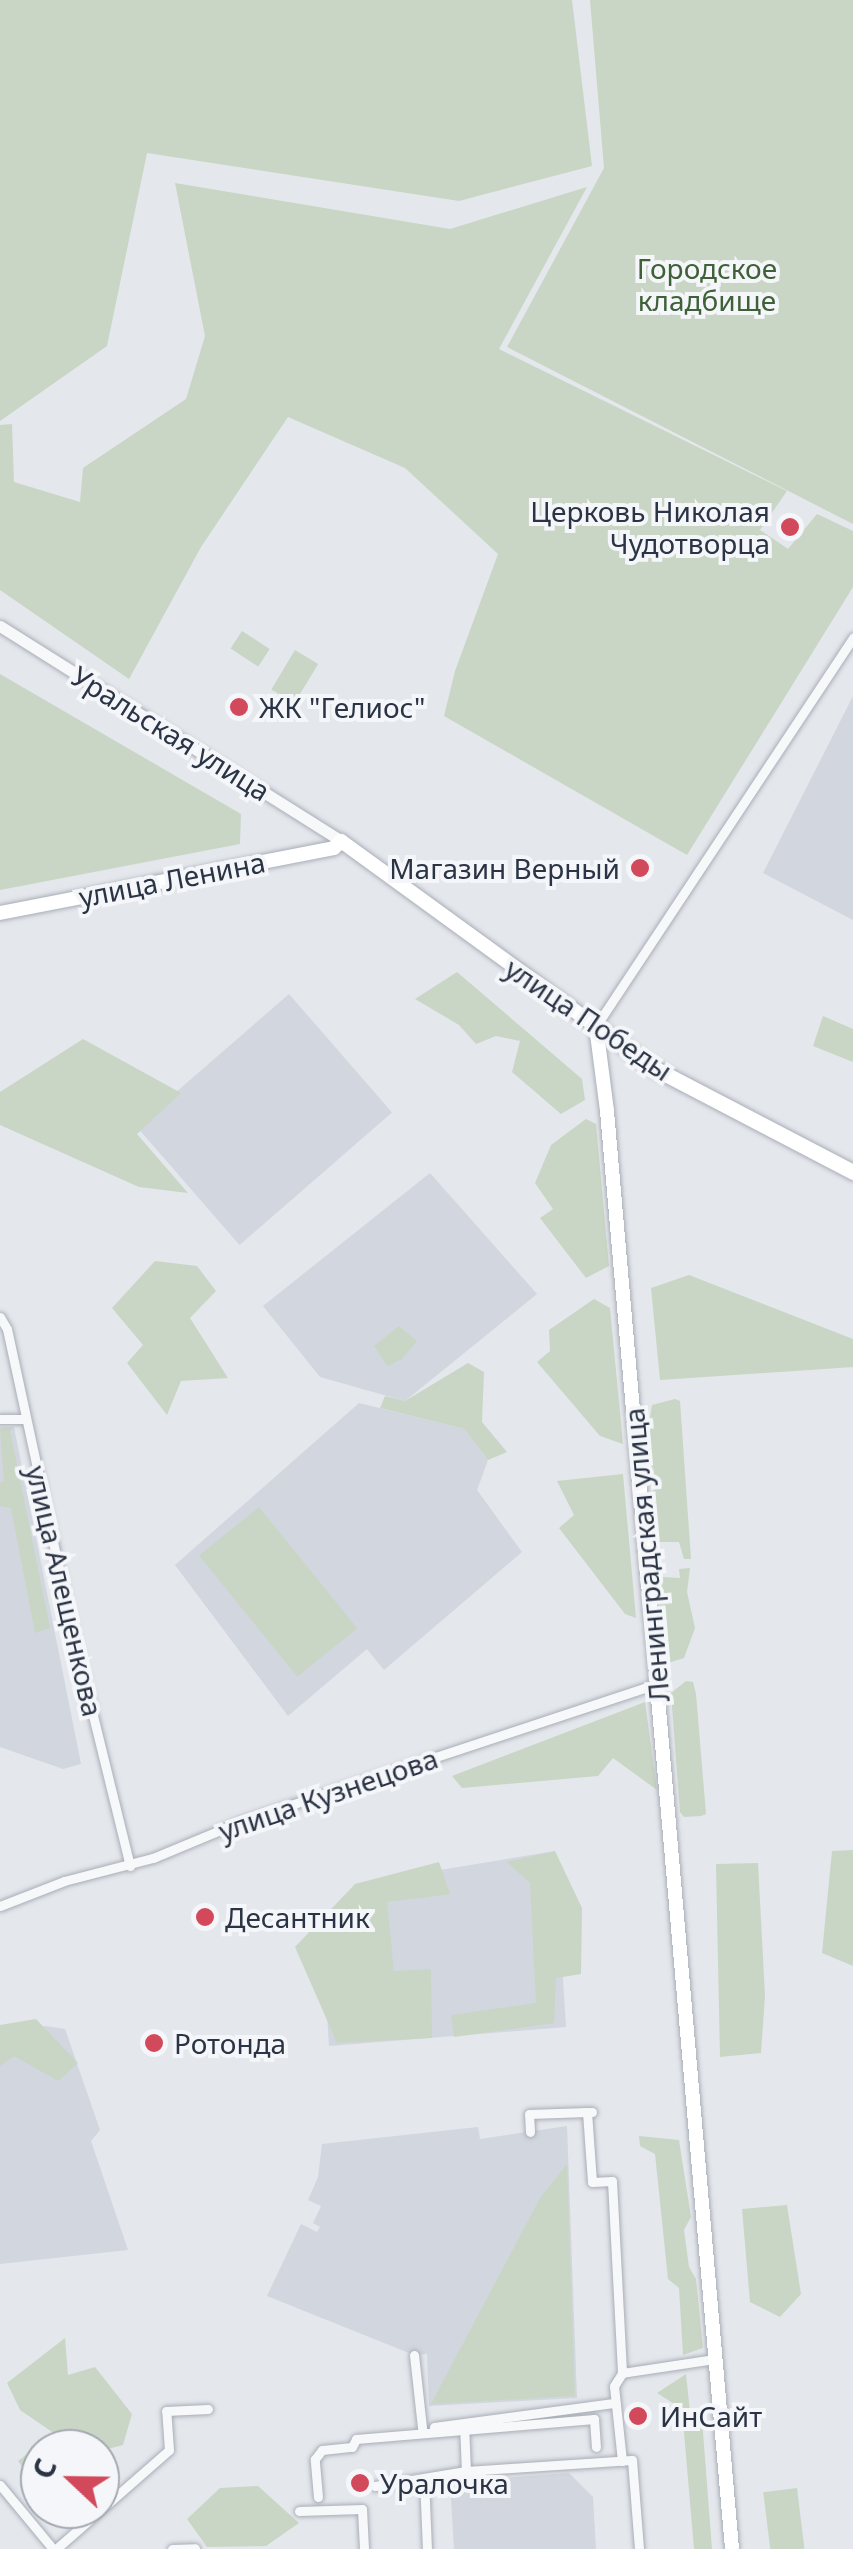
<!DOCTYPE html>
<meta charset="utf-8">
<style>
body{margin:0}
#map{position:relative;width:853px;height:2549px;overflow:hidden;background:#e4e7ec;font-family:"Noto Sans",sans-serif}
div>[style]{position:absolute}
.built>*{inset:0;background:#d2d6de;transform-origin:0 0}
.green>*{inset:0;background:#c9d6c5;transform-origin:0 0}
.roads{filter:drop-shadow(0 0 2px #a9aeb7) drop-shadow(0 0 2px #a9aeb7)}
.minor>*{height:9px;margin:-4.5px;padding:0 4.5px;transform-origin:4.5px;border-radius:4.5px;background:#f7f8fa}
.tertiary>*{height:11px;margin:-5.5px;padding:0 5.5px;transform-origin:5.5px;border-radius:5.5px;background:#f7f8fa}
.secondary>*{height:14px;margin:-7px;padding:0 7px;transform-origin:7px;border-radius:7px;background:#fff}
.primary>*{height:15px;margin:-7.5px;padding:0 7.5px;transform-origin:7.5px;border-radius:7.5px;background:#fff}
.dots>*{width:28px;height:28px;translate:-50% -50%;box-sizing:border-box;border:5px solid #f4f6f9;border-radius:50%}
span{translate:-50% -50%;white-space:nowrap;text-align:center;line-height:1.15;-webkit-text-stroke:8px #f4f6f9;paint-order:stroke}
.park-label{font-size:28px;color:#3f6138}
.poi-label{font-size:28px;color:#2b3445}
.right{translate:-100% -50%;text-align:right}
.left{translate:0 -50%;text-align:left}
.street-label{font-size:28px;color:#2b3445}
.north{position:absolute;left:20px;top:2429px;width:100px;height:100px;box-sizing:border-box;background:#f4f6f9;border:2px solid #a4a8b1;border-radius:50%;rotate:292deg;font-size:28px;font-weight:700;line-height:40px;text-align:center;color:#2b3445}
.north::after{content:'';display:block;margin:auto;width:35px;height:45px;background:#d1495b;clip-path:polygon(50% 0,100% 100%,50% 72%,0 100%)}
</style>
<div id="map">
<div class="built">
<div style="clip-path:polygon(853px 696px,853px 920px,763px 873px)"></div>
<div style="left:289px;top:994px;width:157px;height:202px;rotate:49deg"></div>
<div style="clip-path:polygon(430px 1173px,537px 1294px,405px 1401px,320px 1377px,263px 1306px)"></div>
<div style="clip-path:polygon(359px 1403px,464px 1429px,488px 1460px,477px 1490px,522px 1552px,384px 1670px,367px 1649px,288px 1716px,175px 1565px)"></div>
<div style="clip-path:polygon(0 1427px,14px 1427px,81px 1764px,63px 1769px,0 1747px)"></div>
<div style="clip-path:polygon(555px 1851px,566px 2027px,329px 2046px,322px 1931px,355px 1884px)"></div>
<div style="clip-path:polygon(46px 2026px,65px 2029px,100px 2130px,91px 2141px,128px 2250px,0 2264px,0 2038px)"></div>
<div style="clip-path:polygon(567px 2126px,577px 2398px,429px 2406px,427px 2354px,414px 2355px,267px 2296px,301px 2224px,317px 2232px,320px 2227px,313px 2223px,321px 2206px,308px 2200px,318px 2177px,322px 2144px,478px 2127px,480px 2139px)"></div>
<div style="clip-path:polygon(569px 2473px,593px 2497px,596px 2549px,454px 2549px,450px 2482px)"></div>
</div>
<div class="green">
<div style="clip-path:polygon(0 0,572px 0,592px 166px,459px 201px,147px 153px,107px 346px,0 421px)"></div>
<div style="clip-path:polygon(590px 0,853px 0,853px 524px,507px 347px,604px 168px)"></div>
<div style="clip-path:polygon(175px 183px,450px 229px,587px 187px,499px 349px,787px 491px,760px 530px,788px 549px,817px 514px,853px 531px,853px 587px,687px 855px,444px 716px,455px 671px,498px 554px,405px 468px,288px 417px,201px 547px,129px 679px,0 590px,0 425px,12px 424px,14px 482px,80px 502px,83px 468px,186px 399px,205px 336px)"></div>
<div style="left:242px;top:631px;width:33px;height:21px;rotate:33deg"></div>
<div style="left:295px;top:650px;width:27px;height:46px;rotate:31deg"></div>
<div style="clip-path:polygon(0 674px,241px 814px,240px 844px,0 890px)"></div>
<div style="clip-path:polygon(457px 972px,582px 1079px,585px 1100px,561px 1114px,512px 1072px,520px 1041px,496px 1036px,476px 1044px,459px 1025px,415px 999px)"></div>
<div style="clip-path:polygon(823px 1016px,853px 1029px,853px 1062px,813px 1046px)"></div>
<div style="clip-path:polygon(83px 1039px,181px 1093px,137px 1134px,188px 1193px,139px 1187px,0 1125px,0 1092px)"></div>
<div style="clip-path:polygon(586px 1119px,596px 1124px,609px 1266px,586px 1278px,540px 1218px,553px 1209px,535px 1183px,551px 1145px)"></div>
<div style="clip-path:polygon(155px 1261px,197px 1266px,216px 1291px,190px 1318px,228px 1378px,181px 1381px,167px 1415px,127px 1363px,143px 1345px,112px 1308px)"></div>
<div style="clip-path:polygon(689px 1275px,853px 1339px,853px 1367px,660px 1380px,651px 1288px)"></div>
<div style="clip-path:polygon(594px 1299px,610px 1308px,623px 1444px,600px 1436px,537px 1362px,550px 1351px,549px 1330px)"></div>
<div style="clip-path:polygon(399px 1326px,417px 1341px,402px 1359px,387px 1366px,374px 1346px)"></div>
<div style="clip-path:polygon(468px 1363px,484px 1372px,482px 1422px,507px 1452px,488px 1460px,464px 1429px,380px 1408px,385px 1396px,405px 1401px)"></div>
<div style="clip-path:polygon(675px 1399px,680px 1401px,691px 1559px,684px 1559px,679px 1542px,658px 1542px,648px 1430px,652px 1405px)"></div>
<div style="clip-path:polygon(14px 1427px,10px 1430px,50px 1628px,35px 1633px,11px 1508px,0 1506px,0 1483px,4px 1481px,0 1429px)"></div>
<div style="clip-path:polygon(623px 1474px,636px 1618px,625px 1614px,559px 1528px,574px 1515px,557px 1481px)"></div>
<div style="left:259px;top:1507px;width:156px;height:77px;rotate:51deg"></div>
<div style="clip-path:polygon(690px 1568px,687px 1592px,695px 1628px,684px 1658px,665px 1664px,658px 1589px,662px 1577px,680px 1578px,679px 1569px)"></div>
<div style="clip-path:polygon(686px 1681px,693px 1682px,696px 1694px,706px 1814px,701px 1816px,684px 1817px,680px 1812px,671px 1693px)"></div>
<div style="clip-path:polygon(645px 1702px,657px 1790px,613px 1758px,598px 1776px,462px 1788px,452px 1776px)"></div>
<div style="clip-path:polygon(853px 1850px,853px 1966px,822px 1953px,832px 1851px)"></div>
<div style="clip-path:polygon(555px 1851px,582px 1908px,581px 1974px,556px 1978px,554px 2023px,454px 2037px,451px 2015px,536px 2003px,530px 1883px,507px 1862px)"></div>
<div style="clip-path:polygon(439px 1862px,450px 1894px,387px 1902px,394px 1971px,431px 1969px,432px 2038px,337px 2043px,295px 1947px,355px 1884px)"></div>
<div style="clip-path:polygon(758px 1863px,765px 1996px,761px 2053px,720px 2057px,716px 1864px)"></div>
<div style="clip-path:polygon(36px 2019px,78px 2063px,58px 2081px,14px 2056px,0 2066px,0 2025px)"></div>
<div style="clip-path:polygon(639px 2136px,679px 2140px,691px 2217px,684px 2230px,689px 2267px,696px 2279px,703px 2348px,683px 2355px,679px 2288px,668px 2279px,655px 2154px,640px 2146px)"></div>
<div style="clip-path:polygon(567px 2164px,575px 2396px,431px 2404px,540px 2198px)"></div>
<div style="clip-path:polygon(787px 2205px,801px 2294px,780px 2317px,750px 2302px,742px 2209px)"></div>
<div style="clip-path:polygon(65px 2338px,68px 2375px,95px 2367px,132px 2414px,123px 2445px,100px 2451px,77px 2449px,20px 2410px,7px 2383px)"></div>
<div style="clip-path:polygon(686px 2374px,691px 2421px,702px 2419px,712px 2549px,694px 2549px,682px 2409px,657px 2393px)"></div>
<div style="clip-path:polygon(41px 2443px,46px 2449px,40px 2449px,40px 2490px,18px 2461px)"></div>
<div style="clip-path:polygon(258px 2486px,299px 2523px,266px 2546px,207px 2547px,187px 2519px,220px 2488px)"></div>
<div style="left:797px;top:2488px;width:61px;height:34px;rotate:83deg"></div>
</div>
<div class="roads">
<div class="minor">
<div style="left:596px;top:1026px;width:466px;rotate:-56.5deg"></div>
<div style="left:0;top:1317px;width:14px;rotate:60deg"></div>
<div style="left:7px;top:1329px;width:312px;rotate:77.8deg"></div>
<div style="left:73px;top:1634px;width:239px;rotate:76.2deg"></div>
<div style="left:0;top:1419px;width:25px"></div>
<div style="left:0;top:1906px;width:69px;rotate:-21.3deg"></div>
<div style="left:64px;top:1881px;width:92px;rotate:-14.5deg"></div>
<div style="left:153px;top:1858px;width:96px;rotate:-22.6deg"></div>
<div style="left:242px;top:1821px;width:437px;rotate:-18.3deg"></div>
<div style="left:592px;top:2112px;width:5px;rotate:180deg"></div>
<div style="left:587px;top:2112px;width:70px;rotate:85.9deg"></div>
<div style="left:592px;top:2182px;width:20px;rotate:-3deg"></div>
<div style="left:612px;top:2181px;width:192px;rotate:87deg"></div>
<div style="left:530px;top:2132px;width:18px;rotate:-93deg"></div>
<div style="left:529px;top:2114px;width:58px;rotate:-2deg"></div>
<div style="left:414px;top:2355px;width:73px;rotate:83.7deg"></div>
<div style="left:464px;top:2424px;width:47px;rotate:87.6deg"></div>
<div style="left:434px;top:2427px;width:183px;rotate:-7.6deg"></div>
<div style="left:622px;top:2461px;width:75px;rotate:-96.1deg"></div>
<div style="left:614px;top:2386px;width:15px;rotate:-58deg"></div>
<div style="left:622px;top:2373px;width:94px;rotate:-8.6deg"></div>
<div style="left:424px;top:2478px;width:71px;rotate:87.6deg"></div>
<div style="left:0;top:2485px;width:83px;rotate:50.4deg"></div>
<div style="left:375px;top:2486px;width:92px;rotate:-9.4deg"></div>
<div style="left:466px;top:2471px;width:166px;rotate:-3.8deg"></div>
<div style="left:632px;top:2460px;width:89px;rotate:85.5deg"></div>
<div style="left:318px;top:2497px;width:38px;rotate:-95deg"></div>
<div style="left:315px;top:2459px;width:11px;rotate:-52deg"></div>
<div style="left:322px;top:2450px;width:30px;rotate:-6deg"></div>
<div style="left:352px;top:2447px;width:9px;rotate:-63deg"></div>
<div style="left:356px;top:2439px;width:239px;rotate:-4.8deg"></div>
<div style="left:594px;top:2419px;width:28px;rotate:86deg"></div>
<div style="left:299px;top:2511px;width:63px;rotate:-1.8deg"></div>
<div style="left:362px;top:2509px;width:40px;rotate:87.1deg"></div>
<div style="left:56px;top:2549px;width:150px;rotate:-41.2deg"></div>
<div style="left:169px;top:2450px;width:39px;rotate:-94deg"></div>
<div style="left:166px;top:2411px;width:42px;rotate:-2.7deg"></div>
<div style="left:172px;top:2549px;width:23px;rotate:-2deg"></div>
</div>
<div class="tertiary">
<div style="left:0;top:626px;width:403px;rotate:32.2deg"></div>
</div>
<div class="secondary">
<div style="left:0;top:913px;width:340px;rotate:-11deg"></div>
<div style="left:334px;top:848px;width:10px;rotate:-45deg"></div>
<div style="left:341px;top:841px;width:315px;rotate:36deg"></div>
<div style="left:596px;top:1026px;width:86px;rotate:82.6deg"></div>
<div style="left:607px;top:1111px;width:1443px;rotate:85.03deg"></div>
</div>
<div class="primary">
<div style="left:596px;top:1026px;width:72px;rotate:35.9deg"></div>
<div style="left:654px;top:1068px;width:225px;rotate:27.6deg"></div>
</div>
</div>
<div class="dots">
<div style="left:790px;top:527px;background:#d1495b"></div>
<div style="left:239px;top:707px;background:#d1495b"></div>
<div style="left:640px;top:868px;background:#d1495b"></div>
<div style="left:205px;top:1917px;background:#d1495b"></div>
<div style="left:154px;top:2043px;background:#d1495b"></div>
<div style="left:638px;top:2416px;background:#d1495b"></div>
<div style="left:360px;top:2483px;background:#d1495b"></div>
</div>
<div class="park-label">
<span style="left:707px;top:284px">Городское<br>кладбище</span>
</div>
<div class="poi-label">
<span class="right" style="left:770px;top:527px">Церковь Николая<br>Чудотворца</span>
<span class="left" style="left:259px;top:707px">ЖК "Гелиос"</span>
<span class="right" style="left:620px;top:868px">Магазин Верный</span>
<span class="left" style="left:225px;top:1917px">Десантник</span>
<span class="left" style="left:174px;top:2043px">Ротонда</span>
<span class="left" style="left:660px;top:2416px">ИнСайт</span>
<span class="left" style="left:380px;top:2483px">Уралочка</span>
</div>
<div class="street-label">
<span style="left:171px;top:733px;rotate:32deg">Уральская улица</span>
<span style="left:172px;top:879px;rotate:-11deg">улица Ленина</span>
<span style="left:589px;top:1019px;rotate:34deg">улица Победы</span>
<span style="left:646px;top:1555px;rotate:-95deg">Ленинградская улица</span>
<span style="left:65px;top:1591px;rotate:77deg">улица Алещенкова</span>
<span style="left:328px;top:1794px;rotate:-19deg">улица Кузнецова</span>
</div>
<div class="north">С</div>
</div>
